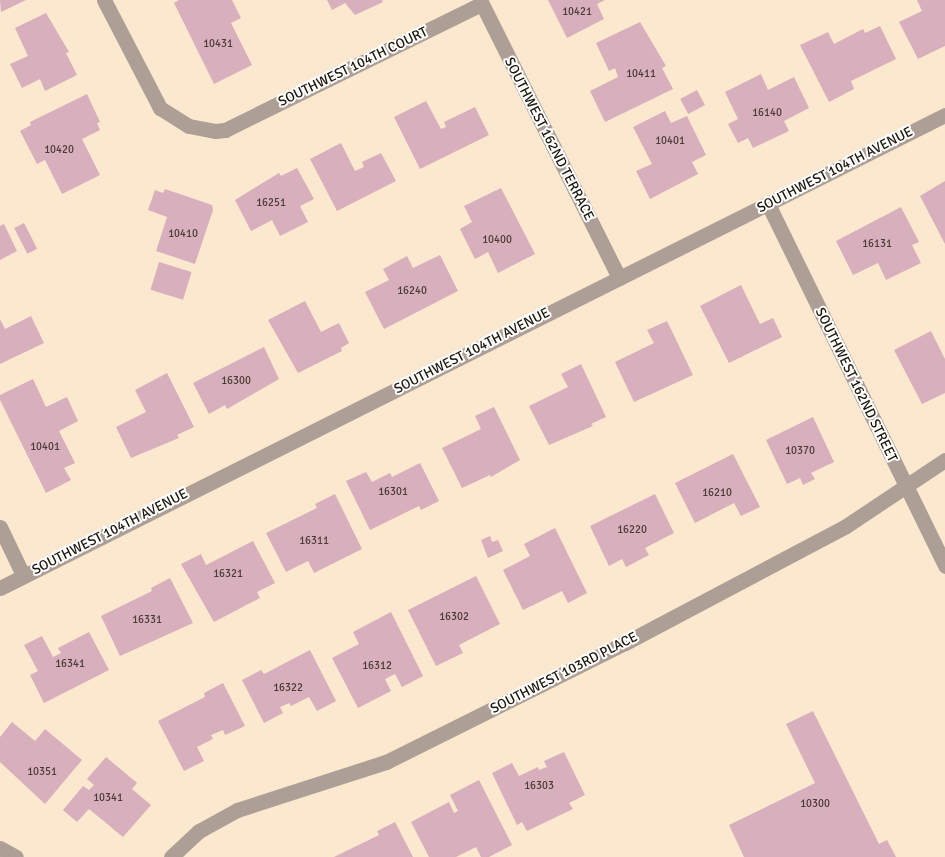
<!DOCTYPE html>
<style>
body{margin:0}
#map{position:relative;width:945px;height:857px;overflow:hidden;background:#fbe8ce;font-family:Signika,sans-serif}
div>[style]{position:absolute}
.building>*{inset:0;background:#d7afbd;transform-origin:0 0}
.minor>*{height:15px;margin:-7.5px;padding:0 7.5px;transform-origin:7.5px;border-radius:7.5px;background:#ad9f95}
span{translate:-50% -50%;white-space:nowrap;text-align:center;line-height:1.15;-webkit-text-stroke:4px #fff;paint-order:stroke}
.number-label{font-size:11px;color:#4c3c37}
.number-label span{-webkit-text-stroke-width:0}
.street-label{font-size:14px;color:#1d150a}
</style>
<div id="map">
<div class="building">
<div style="clip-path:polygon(0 0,26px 0,1px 12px)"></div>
<div style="clip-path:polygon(179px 0,232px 0,241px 18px,231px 23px,252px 65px,214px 84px,174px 3px)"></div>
<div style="clip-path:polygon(327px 0,382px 0,383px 2px,355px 15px,345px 3px,332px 10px)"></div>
<div style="clip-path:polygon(548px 0,605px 0,597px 4px,604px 19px,567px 38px)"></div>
<div style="clip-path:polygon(917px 0,945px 0,945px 46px,918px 59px,899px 22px,922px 11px)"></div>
<div style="clip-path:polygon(46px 13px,69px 52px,66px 53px,77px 75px,45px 91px,40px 79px,22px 88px,10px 64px,28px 56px,15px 28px)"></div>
<div style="clip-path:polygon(640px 22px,666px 66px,662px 68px,673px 89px,605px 122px,590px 91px,618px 77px,615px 68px,609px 71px,596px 43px)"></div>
<div style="clip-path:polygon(880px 26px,896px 59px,851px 81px,854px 89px,829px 102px,800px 45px,828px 32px,834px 44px,863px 29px,865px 33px)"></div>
<div style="clip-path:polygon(761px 74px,768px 90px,794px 77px,809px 108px,784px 121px,789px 131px,753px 148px,748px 138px,738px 143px,728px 124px,738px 119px,725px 92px)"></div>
<div style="left:697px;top:90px;width:17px;height:19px;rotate:62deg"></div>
<div style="clip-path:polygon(87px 94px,100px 122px,97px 123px,100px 130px,82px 139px,100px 175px,62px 194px,45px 160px,37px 164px,20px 131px,31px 125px,30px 122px)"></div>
<div style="clip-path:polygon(426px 101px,441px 129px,446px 127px,444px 122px,475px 107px,489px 135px,420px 169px,394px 117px)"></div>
<div style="clip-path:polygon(665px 111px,671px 123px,687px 116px,706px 155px,692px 162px,698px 174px,650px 199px,636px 171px,652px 164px,633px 127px)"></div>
<div style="clip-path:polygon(341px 143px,355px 171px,364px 167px,362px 162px,381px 153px,396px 181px,337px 211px,310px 159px)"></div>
<div style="clip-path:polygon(297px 168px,314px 199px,300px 206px,308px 222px,280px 236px,272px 220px,251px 231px,235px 200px,279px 173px,281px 176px)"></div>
<div style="clip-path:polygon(945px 181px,945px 244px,920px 196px)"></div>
<div style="clip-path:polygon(501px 188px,535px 254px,498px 273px,488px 252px,475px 259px,460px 229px,472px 222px,464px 206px)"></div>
<div style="clip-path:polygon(165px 189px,212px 205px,213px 210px,195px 264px,156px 251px,167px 217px,148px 210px,155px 190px,163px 193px)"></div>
<div style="clip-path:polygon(901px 207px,919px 242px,912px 245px,921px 263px,886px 280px,878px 263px,853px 275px,836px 241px)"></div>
<div style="left:24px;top:223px;width:29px;height:11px;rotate:63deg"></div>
<div style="clip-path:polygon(4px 224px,17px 251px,0 260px,0 226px)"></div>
<div style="clip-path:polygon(440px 255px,458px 291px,384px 329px,365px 292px,389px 280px,383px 269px,407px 256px,413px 268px)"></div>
<div style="left:159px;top:262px;width:34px;height:29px;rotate:17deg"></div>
<div style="clip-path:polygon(741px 285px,760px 324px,773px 318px,782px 337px,729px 363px,700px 306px)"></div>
<div style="clip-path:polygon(305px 301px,321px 332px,339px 323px,349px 343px,341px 348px,342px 351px,298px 373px,268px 320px)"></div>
<div style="clip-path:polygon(31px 316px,44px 343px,0 364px,0 319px,5px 329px)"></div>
<div style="clip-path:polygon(667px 321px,693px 375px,634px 402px,615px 362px,654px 343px,647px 330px)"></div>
<div style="clip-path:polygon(931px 331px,945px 359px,945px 393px,922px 404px,894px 350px)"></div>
<div style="clip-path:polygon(264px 347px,279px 379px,227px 409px,225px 405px,209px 414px,193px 383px)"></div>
<div style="clip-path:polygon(581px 364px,606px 417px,591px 424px,593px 426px,549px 445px,529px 406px,568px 387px,561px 374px)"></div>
<div style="clip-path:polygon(167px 373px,194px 427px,177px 435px,179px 438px,131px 458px,116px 427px,146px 412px,135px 390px)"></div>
<div style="clip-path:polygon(33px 379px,46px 407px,67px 397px,78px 421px,59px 431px,75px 463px,64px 468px,71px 480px,46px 493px,0 400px,0 395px)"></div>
<div style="clip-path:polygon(494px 407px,520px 460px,491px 477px,490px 475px,462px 488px,442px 448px,481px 429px,475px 416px)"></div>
<div style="clip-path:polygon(813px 417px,834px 462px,811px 473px,815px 479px,803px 485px,800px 478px,787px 484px,766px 440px)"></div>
<div style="clip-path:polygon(733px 454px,760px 507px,741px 516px,734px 503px,695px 523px,675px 483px)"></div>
<div style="clip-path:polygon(420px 463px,439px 501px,421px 510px,419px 506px,370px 530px,346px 481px,366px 472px,372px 482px,390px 473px,392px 477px)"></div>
<div style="clip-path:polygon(335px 494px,362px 549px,314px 573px,308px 561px,286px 572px,266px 533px,317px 508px,315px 504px)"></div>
<div style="clip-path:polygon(655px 494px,674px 533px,645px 548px,649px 555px,626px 567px,622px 559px,609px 566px,590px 526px)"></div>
<div style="clip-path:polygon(555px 528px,587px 593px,568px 603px,562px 591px,523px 610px,503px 570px,530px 556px,524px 544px)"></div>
<div style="clip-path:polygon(490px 536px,492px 542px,498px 540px,503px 551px,488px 558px,481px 540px)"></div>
<div style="clip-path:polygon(253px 541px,275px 583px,257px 592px,260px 598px,214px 622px,181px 564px,201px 554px,206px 565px)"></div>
<div style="clip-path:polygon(476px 576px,500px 624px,459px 645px,463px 653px,436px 666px,408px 610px)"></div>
<div style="clip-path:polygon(170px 578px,193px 623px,120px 656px,101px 616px,152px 591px,151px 588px)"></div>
<div style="clip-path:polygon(391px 612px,423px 676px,402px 687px,395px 674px,385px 679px,391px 691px,358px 708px,332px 658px,359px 644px,353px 632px)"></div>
<div style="clip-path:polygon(89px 632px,109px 670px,44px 703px,30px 675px,38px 671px,24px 645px,42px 636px,53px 657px,61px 653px,58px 648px)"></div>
<div style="clip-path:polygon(310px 650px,336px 701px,317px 711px,309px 697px,291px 706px,289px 703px,280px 707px,283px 713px,264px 723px,242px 680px,261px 670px,264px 674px)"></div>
<div style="clip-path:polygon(223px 683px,245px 726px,225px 735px,223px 730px,211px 735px,213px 739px,197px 747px,204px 761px,184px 771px,158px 721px,205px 697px,204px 693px)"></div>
<div style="clip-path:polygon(813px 711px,879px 844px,887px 840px,896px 857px,744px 857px,729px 825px,815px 783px,786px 724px)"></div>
<div style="clip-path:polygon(12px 722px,35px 741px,45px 729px,82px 760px,45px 804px,0 762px,0 737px)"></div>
<div style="clip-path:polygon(564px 752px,585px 795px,569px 803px,573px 809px,527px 831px,522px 822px,517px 825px,492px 773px,512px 763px,519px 776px,538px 767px,539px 770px,547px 767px,544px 761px)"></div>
<div style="clip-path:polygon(106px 757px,137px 783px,132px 789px,151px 805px,123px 837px,89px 809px,77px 822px,63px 810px,83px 786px,89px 790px,94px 785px,87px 779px)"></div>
<div style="clip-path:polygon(479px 780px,512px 845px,489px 857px,481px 857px,476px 847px,456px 857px,429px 857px,411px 822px,449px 802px,454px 813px,458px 811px,450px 795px)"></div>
<div style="clip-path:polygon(395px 822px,413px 857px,334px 857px,379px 835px,377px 831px)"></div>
</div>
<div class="minor">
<div style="left:104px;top:0;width:122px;rotate:62.6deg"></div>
<div style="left:160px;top:108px;width:34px;rotate:32deg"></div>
<div style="left:189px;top:126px;width:26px;rotate:11deg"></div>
<div style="left:215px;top:131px;width:10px;rotate:-6deg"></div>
<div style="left:225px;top:130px;width:285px;rotate:-26.2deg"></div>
<div style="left:480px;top:0;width:311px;rotate:63.4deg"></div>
<div style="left:768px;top:204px;width:403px;rotate:63.9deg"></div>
<div style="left:0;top:527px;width:53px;rotate:64.4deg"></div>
<div style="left:0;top:588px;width:1057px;rotate:-26.59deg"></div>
<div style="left:0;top:848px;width:18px;rotate:29deg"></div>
<div style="left:171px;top:857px;width:38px;rotate:-43deg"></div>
<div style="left:199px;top:831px;width:43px;rotate:-28.9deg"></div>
<div style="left:237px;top:810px;width:157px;rotate:-17.9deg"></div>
<div style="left:386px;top:762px;width:267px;rotate:-26.5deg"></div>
<div style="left:625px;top:643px;width:250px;rotate:-27.9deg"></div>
<div style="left:846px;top:526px;width:119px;rotate:-33.7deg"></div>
</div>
<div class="number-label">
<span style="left:577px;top:12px">10421</span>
<span style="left:218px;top:44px">10431</span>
<span style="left:641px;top:74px">10411</span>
<span style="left:767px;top:113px">16140</span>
<span style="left:670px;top:141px">10401</span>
<span style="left:59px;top:150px">10420</span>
<span style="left:271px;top:203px">16251</span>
<span style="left:183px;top:234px">10410</span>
<span style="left:497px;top:240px">10400</span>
<span style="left:877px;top:244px">16131</span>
<span style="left:412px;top:291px">16240</span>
<span style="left:236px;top:381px">16300</span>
<span style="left:45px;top:447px">10401</span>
<span style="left:800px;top:451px">10370</span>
<span style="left:393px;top:492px">16301</span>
<span style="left:717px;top:493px">16210</span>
<span style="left:632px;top:530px">16220</span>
<span style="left:314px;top:541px">16311</span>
<span style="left:228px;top:574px">16321</span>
<span style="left:454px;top:617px">16302</span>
<span style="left:147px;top:620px">16331</span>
<span style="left:70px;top:664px">16341</span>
<span style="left:377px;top:666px">16312</span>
<span style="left:288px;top:688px">16322</span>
<span style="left:42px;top:772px">10351</span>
<span style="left:539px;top:786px">16303</span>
<span style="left:108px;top:798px">10341</span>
<span style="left:815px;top:804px">10300</span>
</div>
<div class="street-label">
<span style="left:353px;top:67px;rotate:-26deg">SOUTHWEST 104TH COURT</span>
<span style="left:549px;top:139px;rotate:63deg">SOUTHWEST 162ND TERRACE</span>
<span style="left:835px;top:170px;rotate:-27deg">SOUTHWEST 104TH AVENUE</span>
<span style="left:472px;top:351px;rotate:-27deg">SOUTHWEST 104TH AVENUE</span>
<span style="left:856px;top:385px;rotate:64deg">SOUTHWEST 162ND STREET</span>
<span style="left:110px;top:532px;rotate:-27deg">SOUTHWEST 104TH AVENUE</span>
<span style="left:564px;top:673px;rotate:-27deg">SOUTHWEST 103RD PLACE</span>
</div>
</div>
